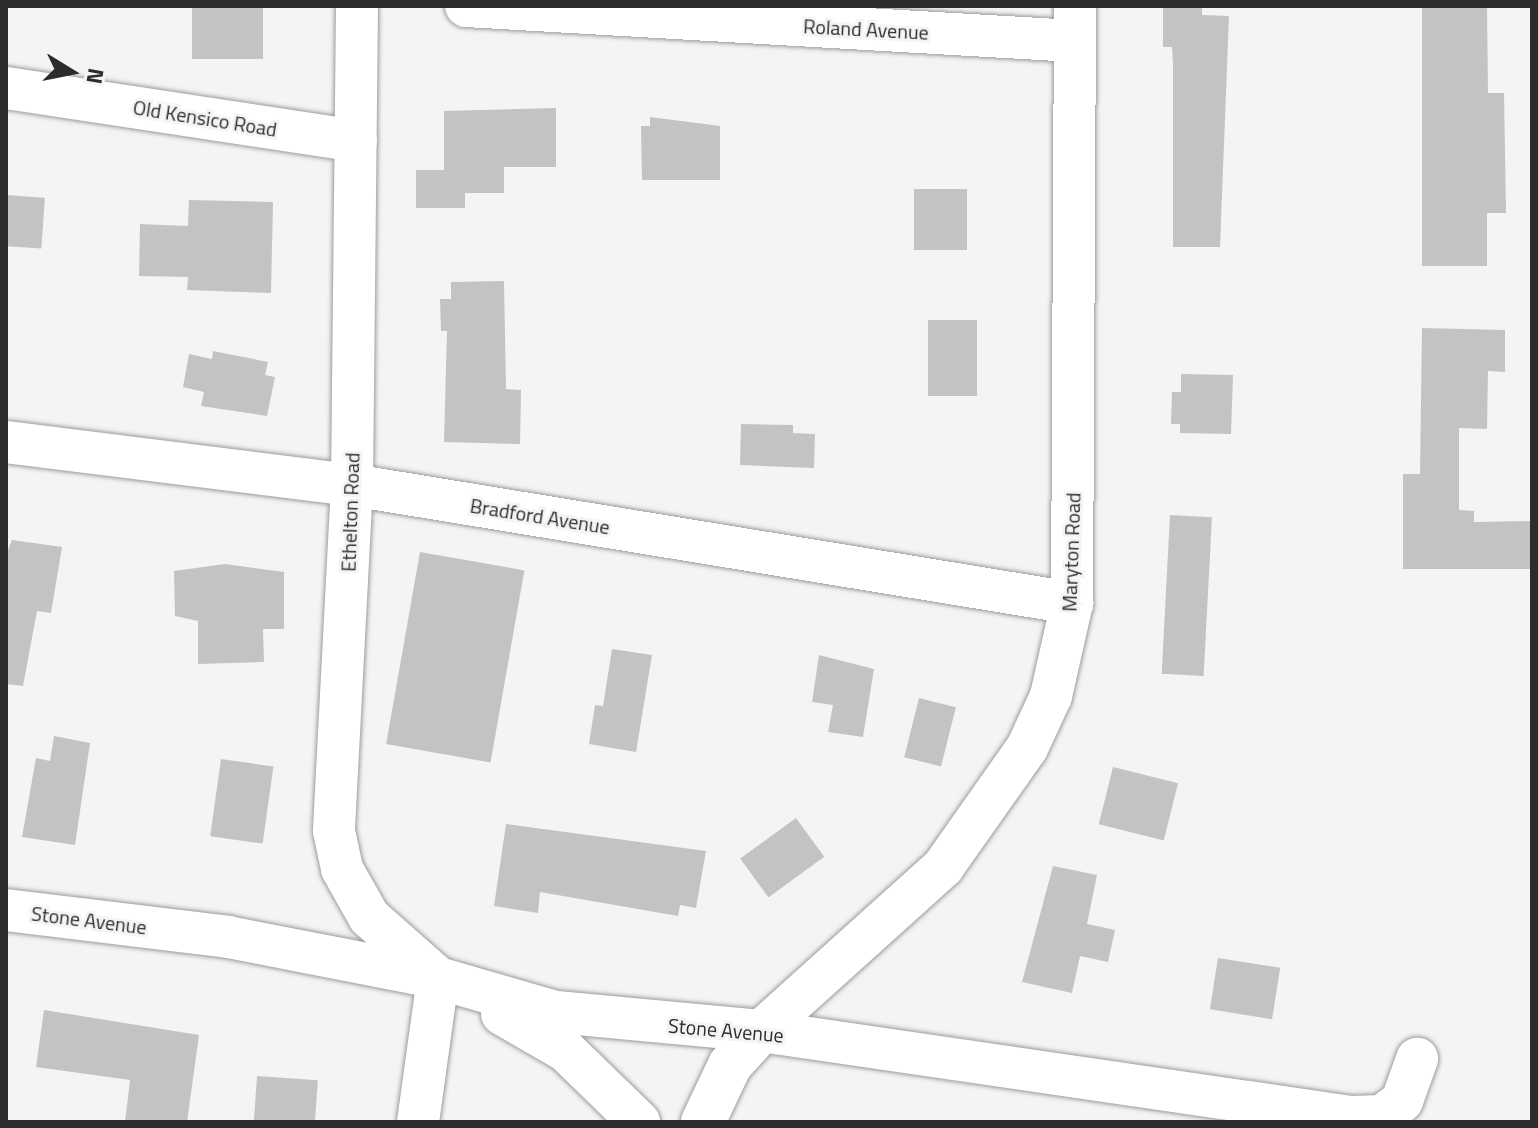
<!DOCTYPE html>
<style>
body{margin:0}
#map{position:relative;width:1538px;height:1128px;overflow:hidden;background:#f3f4f5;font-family:"Titillium Web",sans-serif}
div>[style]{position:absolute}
.building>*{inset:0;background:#c3c3c4;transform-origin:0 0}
.roads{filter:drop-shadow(0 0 2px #9c9c9d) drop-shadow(0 0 2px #9c9c9d)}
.street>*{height:42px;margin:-21px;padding:0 21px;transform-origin:21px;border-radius:21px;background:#fff}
.secondary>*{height:44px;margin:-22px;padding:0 22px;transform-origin:22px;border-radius:22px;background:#fff}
span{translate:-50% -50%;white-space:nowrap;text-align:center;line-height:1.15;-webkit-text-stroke:6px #f3f4f5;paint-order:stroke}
.street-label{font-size:20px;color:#2b2c2c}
.frame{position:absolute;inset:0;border:8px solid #2b2c2c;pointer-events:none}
.north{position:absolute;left:32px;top:32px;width:80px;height:80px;-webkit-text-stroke:6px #f3f4f5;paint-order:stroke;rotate:100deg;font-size:22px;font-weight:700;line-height:32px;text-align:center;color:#2b2c2c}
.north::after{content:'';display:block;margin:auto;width:28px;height:36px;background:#2b2c2c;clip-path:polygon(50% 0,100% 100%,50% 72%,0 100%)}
</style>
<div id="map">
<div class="building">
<div style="left:192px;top:6px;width:71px;height:53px"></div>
<div style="clip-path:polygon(1163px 6px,1202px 6px,1202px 15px,1229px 16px,1220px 247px,1173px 247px,1173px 65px,1172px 47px,1163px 47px)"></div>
<div style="clip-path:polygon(1422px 6px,1487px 6px,1488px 93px,1504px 93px,1506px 213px,1487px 213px,1487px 266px,1422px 266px)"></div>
<div style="clip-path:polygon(556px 108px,556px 167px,504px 167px,504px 193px,465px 193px,465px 208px,416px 208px,416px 170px,444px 170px,444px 111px)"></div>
<div style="clip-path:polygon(650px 117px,720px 126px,720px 180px,642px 180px,641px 126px,650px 126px)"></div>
<div style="left:914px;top:189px;width:53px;height:61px"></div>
<div style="left:6px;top:195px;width:39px;height:51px;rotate:4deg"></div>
<div style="clip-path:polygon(189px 200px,273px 202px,271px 293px,187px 290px,188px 277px,139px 276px,140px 224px,188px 226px)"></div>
<div style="clip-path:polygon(504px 281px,506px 389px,521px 390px,520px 444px,444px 442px,447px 331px,441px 331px,440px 299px,451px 299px,451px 282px)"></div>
<div style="left:928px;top:320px;width:49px;height:76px"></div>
<div style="clip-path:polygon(1422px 328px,1505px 330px,1505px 372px,1488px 371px,1487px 429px,1459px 428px,1459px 510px,1474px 511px,1474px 522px,1532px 521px,1532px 569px,1403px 569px,1403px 474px,1420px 474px)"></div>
<div style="clip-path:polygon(213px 351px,268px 362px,265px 375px,275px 377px,267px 416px,201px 406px,204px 392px,183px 387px,189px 354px,212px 359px)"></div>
<div style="clip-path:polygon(1181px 374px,1233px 375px,1231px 434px,1180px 433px,1180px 424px,1171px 424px,1172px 392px,1181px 392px)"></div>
<div style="clip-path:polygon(741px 424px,793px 425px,793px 433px,815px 434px,814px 468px,740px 465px)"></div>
<div style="left:1170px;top:515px;width:42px;height:159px;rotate:3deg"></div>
<div style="clip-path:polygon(12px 540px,62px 547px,51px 613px,37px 611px,23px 686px,6px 684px,6px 555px)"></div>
<div style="left:420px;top:552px;width:106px;height:195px;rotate:10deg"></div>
<div style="clip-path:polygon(225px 564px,284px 572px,284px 629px,263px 629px,264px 662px,198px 664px,198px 621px,175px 616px,174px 571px)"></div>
<div style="clip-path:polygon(612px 649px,652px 655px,636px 752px,589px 744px,595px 705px,603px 706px)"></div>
<div style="clip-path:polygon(819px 655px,874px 669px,863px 737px,828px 732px,833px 705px,812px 702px)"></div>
<div style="left:919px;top:698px;width:38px;height:61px;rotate:14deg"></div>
<div style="clip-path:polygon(54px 736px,90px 743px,75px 845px,22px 837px,36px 758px,50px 761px)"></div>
<div style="left:221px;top:759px;width:53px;height:78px;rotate:8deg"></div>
<div style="left:1113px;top:767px;width:67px;height:59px;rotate:14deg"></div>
<div style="left:796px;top:818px;width:48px;height:69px;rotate:54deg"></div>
<div style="clip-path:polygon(506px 824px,706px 851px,696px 908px,680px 905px,678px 916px,540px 892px,538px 913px,494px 906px)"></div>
<div style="clip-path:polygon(1053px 866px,1097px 875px,1087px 924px,1115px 930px,1108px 962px,1080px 956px,1072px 993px,1022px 982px)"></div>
<div style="left:1218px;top:958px;width:63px;height:52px;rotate:9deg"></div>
<div style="clip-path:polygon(44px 1010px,199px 1035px,187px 1122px,125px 1122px,130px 1080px,36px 1067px)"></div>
<div style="left:257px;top:1076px;width:61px;height:46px;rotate:4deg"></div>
</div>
<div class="roads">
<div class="street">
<div style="left:357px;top:6px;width:479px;rotate:90.6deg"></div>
<div style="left:352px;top:485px;width:346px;rotate:93deg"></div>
<div style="left:334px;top:831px;width:39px;rotate:78deg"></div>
<div style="left:342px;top:869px;width:55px;rotate:60.6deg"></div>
<div style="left:369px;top:917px;width:91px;rotate:41.4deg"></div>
<div style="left:466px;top:6px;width:609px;rotate:3.29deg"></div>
<div style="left:6px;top:88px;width:354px;rotate:8.6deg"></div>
<div style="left:6px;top:442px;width:349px;rotate:7.1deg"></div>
<div style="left:352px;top:485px;width:730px;rotate:9.31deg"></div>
<div style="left:6px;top:910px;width:224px;rotate:6.9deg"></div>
<div style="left:228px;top:937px;width:214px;rotate:11deg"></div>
<div style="left:438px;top:978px;width:123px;rotate:16.1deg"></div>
<div style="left:556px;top:1012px;width:206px;rotate:5.3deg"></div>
<div style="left:761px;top:1031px;width:596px;rotate:8.29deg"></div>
<div style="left:1351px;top:1117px;width:31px;rotate:-2deg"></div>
<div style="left:1382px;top:1116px;width:25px;rotate:-37deg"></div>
<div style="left:1402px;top:1101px;width:45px;rotate:-70.3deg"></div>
<div style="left:502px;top:1014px;width:74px;rotate:30deg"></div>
<div style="left:566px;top:1051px;width:102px;rotate:44.2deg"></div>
<div style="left:761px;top:1031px;width:245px;rotate:-42deg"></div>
<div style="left:943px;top:867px;width:146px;rotate:-54.8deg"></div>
<div style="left:1027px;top:748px;width:57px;rotate:-65.2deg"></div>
<div style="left:1051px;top:696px;width:95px;rotate:-77.3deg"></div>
<div style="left:1072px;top:603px;width:597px;rotate:-89.71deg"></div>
<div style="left:418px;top:1122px;width:145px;rotate:-82.1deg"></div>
</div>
<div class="secondary">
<div style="left:703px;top:1122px;width:63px;rotate:-64.7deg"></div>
<div style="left:730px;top:1065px;width:46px;rotate:-47.6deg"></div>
</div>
</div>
<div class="street-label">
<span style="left:866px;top:29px;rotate:3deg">Roland Avenue</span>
<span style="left:205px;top:118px;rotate:9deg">Old Kensico Road</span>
<span style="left:350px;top:512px;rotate:-88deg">Ethelton Road</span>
<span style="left:540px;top:516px;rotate:9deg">Bradford Avenue</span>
<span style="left:1071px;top:552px;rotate:-88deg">Maryton Road</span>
<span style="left:89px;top:920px;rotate:7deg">Stone Avenue</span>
<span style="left:726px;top:1030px;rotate:5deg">Stone Avenue</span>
</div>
<div class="frame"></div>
<div class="north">N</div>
</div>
